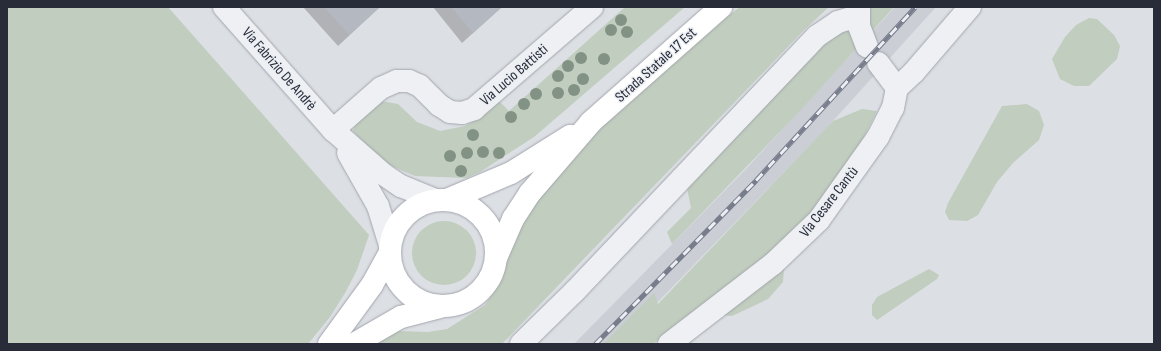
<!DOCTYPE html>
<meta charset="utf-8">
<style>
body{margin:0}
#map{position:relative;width:1161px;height:351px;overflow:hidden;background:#dcdfe4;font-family:"Sofia Sans Condensed",sans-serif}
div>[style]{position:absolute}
.built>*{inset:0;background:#cbced5}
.green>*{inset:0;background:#c1cdbe}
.round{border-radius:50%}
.shadow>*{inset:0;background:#0003}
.building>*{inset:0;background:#b4b8c0}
.roads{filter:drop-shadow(0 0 1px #a2a6ad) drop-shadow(0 0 1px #a2a6ad)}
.minor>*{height:22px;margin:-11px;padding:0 11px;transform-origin:11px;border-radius:11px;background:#eef0f3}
.primary>*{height:22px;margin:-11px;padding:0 11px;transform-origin:11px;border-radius:11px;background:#fff}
.primary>.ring{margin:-11px;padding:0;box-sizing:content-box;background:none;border:22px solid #fff;border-radius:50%}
.rail>*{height:4.5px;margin-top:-2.25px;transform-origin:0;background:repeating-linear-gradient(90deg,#ebeef2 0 9px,#787d8c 0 18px);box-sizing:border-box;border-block:1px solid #787d8c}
.trees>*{width:12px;height:12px;margin:-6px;border-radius:50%;background:#829285}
span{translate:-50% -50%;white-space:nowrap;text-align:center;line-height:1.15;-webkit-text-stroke:3px #ebeef2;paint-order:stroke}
.street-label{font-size:15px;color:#282c39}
.frame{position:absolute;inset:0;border:8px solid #282c39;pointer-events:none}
</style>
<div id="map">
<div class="built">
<div style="clip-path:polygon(895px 7px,936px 7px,823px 132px,617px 344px,574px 344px,745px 170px)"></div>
</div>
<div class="green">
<div style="clip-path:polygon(7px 7px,168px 7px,369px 235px,357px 270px,345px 293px,330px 317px,308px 344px,7px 344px)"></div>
<div style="clip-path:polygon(625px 7px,685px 7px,534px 137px,480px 172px,466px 178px,415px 176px,380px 161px,353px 131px,355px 125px,381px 101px,398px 104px,417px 122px,440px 131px,465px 126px,483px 116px,499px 101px,509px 111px)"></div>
<div style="clip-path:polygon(740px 7px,829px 7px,803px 31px,502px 344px,374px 344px,396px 331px,428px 332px,447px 329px,485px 305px,502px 279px,513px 228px,569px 157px,698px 39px)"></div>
<div style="clip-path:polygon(858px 7px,894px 7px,800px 111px,672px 244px,667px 232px,691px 208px,687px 188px)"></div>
<div style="clip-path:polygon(1089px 18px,1097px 19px,1114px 35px,1120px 46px,1117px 59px,1089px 86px,1074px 86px,1060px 79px,1052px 59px,1065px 37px,1076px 25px)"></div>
<div style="clip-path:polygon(1027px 104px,1039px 111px,1044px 125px,1039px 140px,1013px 163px,997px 182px,978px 215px,967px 221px,949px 220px,945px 212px,948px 203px,1002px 106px)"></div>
<div style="clip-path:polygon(862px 109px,877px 111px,861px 143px,809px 218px,786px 244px,653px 344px,603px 344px,654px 293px,658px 304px,833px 121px)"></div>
<div class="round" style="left:412px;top:221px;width:64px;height:64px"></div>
<div style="clip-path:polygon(782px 263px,784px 268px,783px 282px,768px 299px,732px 316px,718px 315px)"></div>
<div style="clip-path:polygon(929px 269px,939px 275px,937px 279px,877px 320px,872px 315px,872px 305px,877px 297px)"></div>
</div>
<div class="shadow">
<div style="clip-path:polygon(303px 7px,380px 7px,338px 46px)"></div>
<div style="clip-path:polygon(433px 7px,502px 7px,462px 43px)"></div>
</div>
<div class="building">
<div style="clip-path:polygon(324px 7px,380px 7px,349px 35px)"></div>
<div style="clip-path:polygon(451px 7px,502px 7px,473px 33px)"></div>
</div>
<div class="roads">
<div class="minor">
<div style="left:224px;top:7px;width:164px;rotate:48.5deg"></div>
<div style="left:333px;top:130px;width:67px;rotate:41.3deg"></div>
<div style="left:383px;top:174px;width:22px;rotate:34deg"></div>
<div style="left:401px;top:186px;width:37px;rotate:22deg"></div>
<div style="left:859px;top:7px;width:19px;rotate:90deg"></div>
<div style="left:859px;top:26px;width:22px;rotate:69deg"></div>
<div style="left:897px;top:88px;width:23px;rotate:-43deg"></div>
<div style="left:914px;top:72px;width:86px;rotate:-49.3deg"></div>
<div style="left:333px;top:130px;width:64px;rotate:-41.2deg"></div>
<div style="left:381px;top:88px;width:17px;rotate:-24deg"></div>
<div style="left:397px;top:81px;width:12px"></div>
<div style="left:409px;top:81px;width:12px;rotate:24deg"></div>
<div style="left:420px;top:86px;width:27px;rotate:45deg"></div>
<div style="left:439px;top:105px;width:13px;rotate:32deg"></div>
<div style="left:450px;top:112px;width:12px;rotate:5deg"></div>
<div style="left:462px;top:113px;width:13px;rotate:-18deg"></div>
<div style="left:474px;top:109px;width:156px;rotate:-40.8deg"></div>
<div style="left:348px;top:153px;width:61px;rotate:60.5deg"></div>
<div style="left:378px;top:206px;width:41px;rotate:72.9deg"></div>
<div style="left:521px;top:344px;width:76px;rotate:-44.5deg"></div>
<div style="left:575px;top:291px;width:352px;rotate:-46.5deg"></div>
<div style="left:817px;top:36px;width:25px;rotate:-34deg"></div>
<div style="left:838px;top:22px;width:21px;rotate:-17deg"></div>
<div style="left:669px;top:344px;width:131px;rotate:-37.6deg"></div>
<div style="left:773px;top:264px;width:64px;rotate:-43.7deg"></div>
<div style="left:819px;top:220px;width:102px;rotate:-54.6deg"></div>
<div style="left:878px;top:137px;width:33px;rotate:-63deg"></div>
<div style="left:893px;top:108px;width:20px;rotate:-79deg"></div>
<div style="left:897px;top:88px;width:31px;rotate:-127deg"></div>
</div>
<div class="primary">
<div class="ring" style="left:390px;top:200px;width:84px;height:84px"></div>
<div style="left:447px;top:200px;width:69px;rotate:-22.9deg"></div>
<div style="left:511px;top:173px;width:70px;rotate:-32.1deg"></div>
<div style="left:496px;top:258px;width:43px;rotate:-66.4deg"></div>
<div style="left:513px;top:219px;width:31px;rotate:-57deg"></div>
<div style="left:530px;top:193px;width:94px;rotate:-49.3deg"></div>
<div style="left:591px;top:122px;width:174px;rotate:-41.5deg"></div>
<div style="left:329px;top:344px;width:73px;rotate:-53.9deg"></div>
<div style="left:372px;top:285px;width:37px;rotate:-61deg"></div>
<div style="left:354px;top:344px;width:54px;rotate:-29.9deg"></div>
<div style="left:401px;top:317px;width:40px;rotate:-14.4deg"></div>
</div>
</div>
<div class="rail">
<div style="left:595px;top:344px;width:230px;rotate:-45.5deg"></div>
<div style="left:756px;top:180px;width:235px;rotate:-47.4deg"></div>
</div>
<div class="trees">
<div style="left:621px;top:20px"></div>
<div style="left:611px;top:30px"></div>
<div style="left:627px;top:32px"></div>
<div style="left:581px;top:58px"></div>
<div style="left:604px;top:59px"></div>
<div style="left:568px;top:66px"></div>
<div style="left:558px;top:76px"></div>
<div style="left:583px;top:79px"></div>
<div style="left:574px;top:90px"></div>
<div style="left:558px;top:93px"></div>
<div style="left:536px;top:94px"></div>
<div style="left:524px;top:104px"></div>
<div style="left:511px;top:117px"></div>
<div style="left:473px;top:135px"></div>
<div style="left:483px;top:152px"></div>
<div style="left:467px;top:153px"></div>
<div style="left:499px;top:153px"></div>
<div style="left:450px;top:156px"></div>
<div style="left:461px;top:171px"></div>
</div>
<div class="street-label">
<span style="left:656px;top:65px;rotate:-42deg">Strada Statale 17 Est</span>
<span style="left:279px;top:69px;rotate:49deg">Via Fabrizio De Andrè</span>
<span style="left:514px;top:75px;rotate:-41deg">Via Lucio Battisti</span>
<span style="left:829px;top:202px;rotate:-52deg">Via Cesare Cantù</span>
</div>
<div class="frame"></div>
</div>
